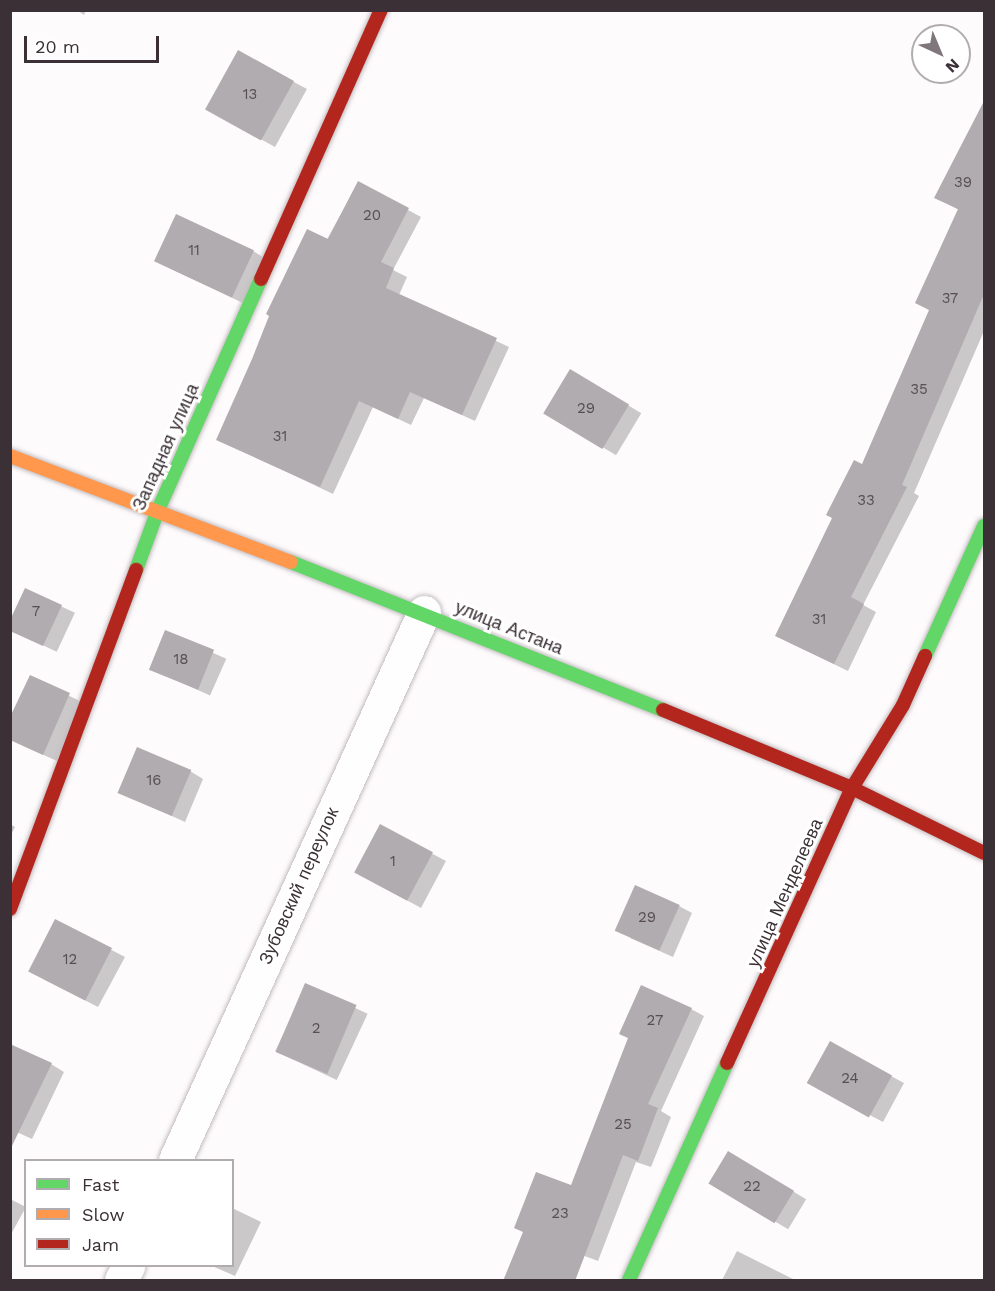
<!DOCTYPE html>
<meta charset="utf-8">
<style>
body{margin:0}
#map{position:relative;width:995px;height:1291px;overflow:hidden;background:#fefbfd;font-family:"Work Sans",sans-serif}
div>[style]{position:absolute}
.shadow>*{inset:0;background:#0003;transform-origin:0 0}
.building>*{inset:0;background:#b1acaf;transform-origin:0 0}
.roads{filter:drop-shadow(0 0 2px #c2bcbf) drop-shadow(0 0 2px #c2bcbf)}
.street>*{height:33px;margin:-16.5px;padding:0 16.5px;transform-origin:16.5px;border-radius:16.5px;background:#fffeff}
.fast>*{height:14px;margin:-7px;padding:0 7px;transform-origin:7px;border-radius:7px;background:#63d668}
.slow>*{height:14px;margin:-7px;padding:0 7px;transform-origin:7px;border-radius:7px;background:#ff974d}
.jam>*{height:14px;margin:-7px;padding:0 7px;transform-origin:7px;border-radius:7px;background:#b3261e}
span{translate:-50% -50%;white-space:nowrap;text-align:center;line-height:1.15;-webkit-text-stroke:6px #fff;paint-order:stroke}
.number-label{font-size:15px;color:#584f54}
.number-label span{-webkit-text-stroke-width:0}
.street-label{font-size:18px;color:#3a3036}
.frame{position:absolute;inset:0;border:12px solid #3a3036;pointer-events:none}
.legend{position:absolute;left:24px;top:1159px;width:210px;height:108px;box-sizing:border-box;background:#fff;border:2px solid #b0acaf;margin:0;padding:8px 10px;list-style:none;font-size:18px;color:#3a3036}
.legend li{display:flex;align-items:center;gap:12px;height:30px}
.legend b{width:30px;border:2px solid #b0acaf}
.north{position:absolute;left:911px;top:24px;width:60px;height:60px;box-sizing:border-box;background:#fff;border:2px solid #b0acaf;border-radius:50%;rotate:136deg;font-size:16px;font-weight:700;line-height:24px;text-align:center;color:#3a3036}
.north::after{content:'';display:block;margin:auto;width:21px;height:27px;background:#7f777c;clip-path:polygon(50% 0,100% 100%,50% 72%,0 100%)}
.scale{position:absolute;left:24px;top:36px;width:135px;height:27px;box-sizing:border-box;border:3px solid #3a3036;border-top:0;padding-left:8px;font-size:18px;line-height:21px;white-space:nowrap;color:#3a3036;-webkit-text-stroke:4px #fff;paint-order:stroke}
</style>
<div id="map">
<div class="shadow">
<div style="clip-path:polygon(77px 10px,86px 10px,84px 15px)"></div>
<div style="clip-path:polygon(238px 52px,307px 89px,275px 147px,220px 117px)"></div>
<div style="clip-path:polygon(984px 104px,984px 257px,968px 290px,984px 264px,984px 331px,914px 493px,919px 496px,863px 605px,876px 612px,848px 671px,790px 643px,930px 312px,959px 210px,936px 198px)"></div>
<div style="clip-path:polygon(358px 183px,421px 217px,393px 270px,407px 277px,399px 295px,509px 347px,475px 421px,424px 398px,411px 425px,373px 407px,333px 494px,217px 439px)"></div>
<div style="clip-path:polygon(253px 251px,266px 259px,245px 304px,169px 268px)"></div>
<div style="left:571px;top:371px;width:82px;height:49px;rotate:31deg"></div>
<div style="left:26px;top:590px;width:54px;height:43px;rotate:25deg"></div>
<div style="left:166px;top:632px;width:66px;height:40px;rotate:24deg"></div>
<div style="clip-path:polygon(30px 677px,82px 702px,57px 761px,17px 743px)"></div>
<div style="clip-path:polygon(190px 771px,203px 779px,185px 822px,119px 792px)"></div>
<div style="clip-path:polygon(10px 824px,15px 827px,10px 837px)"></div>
<div style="clip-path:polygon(380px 826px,446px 861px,421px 908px,368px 879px)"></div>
<div style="clip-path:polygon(679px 906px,692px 913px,673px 957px,630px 938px)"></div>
<div style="clip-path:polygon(56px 921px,125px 957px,98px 1007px,43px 979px)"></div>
<div style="left:306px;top:985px;width:68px;height:73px;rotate:25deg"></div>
<div style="clip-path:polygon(691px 1009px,704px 1016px,661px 1111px,671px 1117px,651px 1167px,636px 1162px,598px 1261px,582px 1255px,571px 1187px,630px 1038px)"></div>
<div style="clip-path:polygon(51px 1064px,64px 1072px,32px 1139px,10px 1129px)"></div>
<div style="clip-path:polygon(891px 1076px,904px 1083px,883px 1122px,822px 1090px)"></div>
<div style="left:729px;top:1153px;width:90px;height:35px;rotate:31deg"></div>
<div style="clip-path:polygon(10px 1199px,26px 1207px,10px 1236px)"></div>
<div style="clip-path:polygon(232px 1208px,261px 1222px,235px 1276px,212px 1266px,232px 1266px)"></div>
<div style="clip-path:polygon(737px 1251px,795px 1280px,722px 1280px)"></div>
</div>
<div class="building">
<div style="left:238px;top:50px;width:64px;height:68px;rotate:29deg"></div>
<div style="clip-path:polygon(984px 101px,984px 294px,902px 485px,907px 487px,851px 597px,864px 604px,834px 664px,775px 636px,832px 518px,826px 515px,854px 460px,862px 464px,929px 310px,915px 303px,958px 209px,934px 198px)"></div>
<div style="clip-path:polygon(358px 181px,409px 208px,381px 262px,394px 268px,386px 288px,497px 338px,462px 415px,410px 392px,398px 419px,359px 401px,320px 487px,216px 440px,252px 359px,269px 316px,266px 314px,307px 229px,328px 239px)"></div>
<div style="left:176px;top:214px;width:86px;height:52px;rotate:25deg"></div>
<div style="left:570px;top:369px;width:69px;height:52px;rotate:31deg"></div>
<div style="clip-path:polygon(25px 588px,62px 605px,43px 646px,10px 631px,10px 620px)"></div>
<div style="left:165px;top:630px;width:53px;height:43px;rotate:22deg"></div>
<div style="clip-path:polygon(30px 675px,70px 693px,43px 755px,10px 740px,10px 717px)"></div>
<div style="left:137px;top:747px;width:59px;height:50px;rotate:23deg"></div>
<div style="left:380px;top:824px;width:60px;height:55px;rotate:28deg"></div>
<div style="left:635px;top:885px;width:49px;height:50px;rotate:24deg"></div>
<div style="left:55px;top:919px;width:64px;height:59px;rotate:27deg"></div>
<div style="left:305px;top:983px;width:56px;height:75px;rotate:23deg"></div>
<div style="clip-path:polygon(641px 985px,692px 1008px,648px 1104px,658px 1108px,638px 1161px,623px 1155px,575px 1281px,503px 1281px,523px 1232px,514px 1228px,536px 1172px,571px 1185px,628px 1038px,619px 1034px)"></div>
<div style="left:830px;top:1041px;width:71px;height:48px;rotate:29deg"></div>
<div style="clip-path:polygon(10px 1044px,52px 1063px,10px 1150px)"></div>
<div style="left:728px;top:1151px;width:77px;height:38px;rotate:31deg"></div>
</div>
<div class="roads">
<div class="street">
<div style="left:175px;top:1160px;width:602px;rotate:-65.56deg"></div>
<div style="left:121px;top:1280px;width:16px;rotate:-63deg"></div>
</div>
<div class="fast">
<div style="left:291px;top:562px;width:400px;rotate:21.7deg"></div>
<div style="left:136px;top:570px;width:64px;rotate:-69.9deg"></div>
<div style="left:158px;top:510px;width:253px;rotate:-66deg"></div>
<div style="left:925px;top:656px;width:143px;rotate:-65.6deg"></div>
<div style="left:629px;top:1280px;width:238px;rotate:-65.7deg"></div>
</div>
<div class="slow">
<div style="left:10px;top:456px;width:300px;rotate:20.7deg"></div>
</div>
<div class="jam">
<div style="left:261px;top:279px;width:295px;rotate:-66deg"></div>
<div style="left:663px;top:710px;width:204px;rotate:22.4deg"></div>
<div style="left:852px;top:788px;width:147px;rotate:26.2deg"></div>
<div style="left:10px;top:909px;width:362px;rotate:-69.6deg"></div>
<div style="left:727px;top:1063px;width:302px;rotate:-65.6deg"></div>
<div style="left:852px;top:788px;width:97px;rotate:-58.4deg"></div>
<div style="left:903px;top:705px;width:54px;rotate:-65.8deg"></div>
</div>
</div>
<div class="number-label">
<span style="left:250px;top:95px">13</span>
<span style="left:963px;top:183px">39</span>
<span style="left:372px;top:216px">20</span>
<span style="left:194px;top:251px">11</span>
<span style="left:950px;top:299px">37</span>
<span style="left:919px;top:390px">35</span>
<span style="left:586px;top:409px">29</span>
<span style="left:280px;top:437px">31</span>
<span style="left:866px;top:501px">33</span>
<span style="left:36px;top:612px">7</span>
<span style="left:819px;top:620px">31</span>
<span style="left:181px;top:660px">18</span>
<span style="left:154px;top:781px">16</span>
<span style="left:393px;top:862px">1</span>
<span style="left:647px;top:918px">29</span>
<span style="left:70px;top:960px">12</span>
<span style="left:655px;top:1021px">27</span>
<span style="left:316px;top:1029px">2</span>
<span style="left:850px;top:1079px">24</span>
<span style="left:623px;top:1125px">25</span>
<span style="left:752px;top:1187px">22</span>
<span style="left:560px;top:1214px">23</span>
</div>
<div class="street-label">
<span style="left:166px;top:447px;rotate:-66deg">Западная улица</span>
<span style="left:509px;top:628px;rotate:22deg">улица Астана</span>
<span style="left:299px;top:886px;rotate:-66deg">Зубовский переулок</span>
<span style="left:785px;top:893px;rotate:-66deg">улица Менделеева</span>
</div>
<div class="frame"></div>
<ul class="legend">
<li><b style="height:8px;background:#63d668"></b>Fast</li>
<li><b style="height:8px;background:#ff974d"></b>Slow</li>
<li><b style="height:8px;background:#b3261e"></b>Jam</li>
</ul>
<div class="north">N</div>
<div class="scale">20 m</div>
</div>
